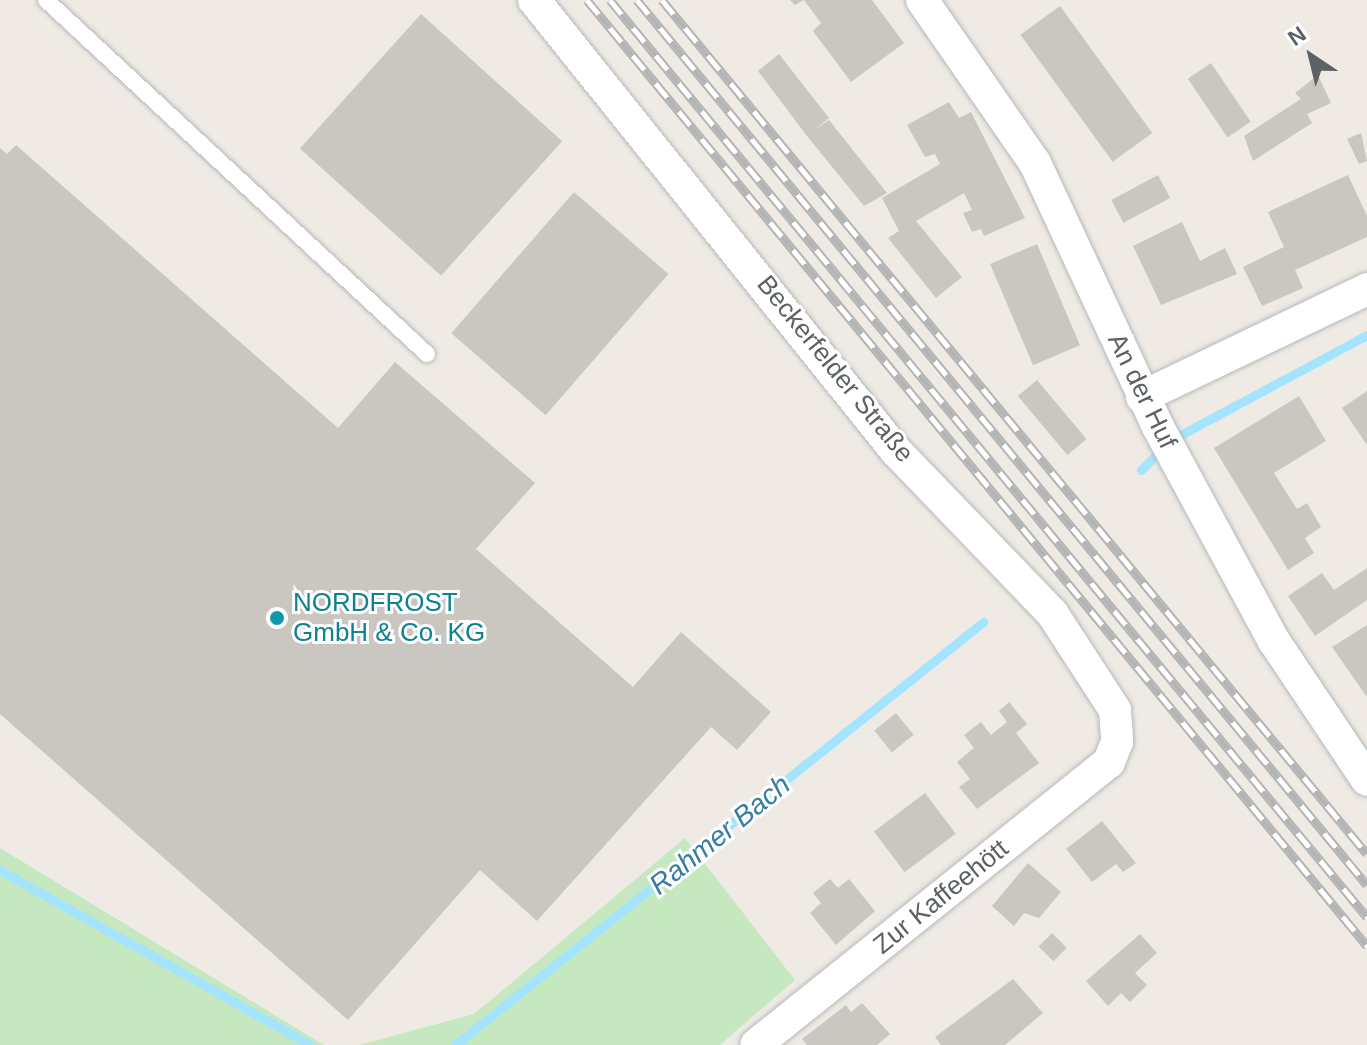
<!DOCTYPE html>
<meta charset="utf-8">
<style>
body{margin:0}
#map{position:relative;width:1367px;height:1045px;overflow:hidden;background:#efebe4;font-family:Helvetica,sans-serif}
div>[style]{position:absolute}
.green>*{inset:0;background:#c5e8c0}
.stream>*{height:9px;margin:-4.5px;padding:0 4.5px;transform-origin:4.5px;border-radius:4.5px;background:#a5e4ff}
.building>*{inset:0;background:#cac6c0;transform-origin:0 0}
.roads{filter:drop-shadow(0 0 2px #b5b8bc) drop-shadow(0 0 2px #b5b8bc)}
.lane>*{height:16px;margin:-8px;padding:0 8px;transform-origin:8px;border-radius:8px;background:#fff}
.street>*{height:32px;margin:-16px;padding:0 16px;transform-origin:16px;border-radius:16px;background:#fff}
.rail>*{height:9px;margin-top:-4.5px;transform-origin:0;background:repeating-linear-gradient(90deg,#fff 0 18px,#b3b4b5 0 36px);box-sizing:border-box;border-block:2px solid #b3b4b5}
.dots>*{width:22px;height:22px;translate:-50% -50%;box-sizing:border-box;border:4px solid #fff;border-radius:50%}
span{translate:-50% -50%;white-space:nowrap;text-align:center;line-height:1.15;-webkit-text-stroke:6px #fff;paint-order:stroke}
.street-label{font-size:26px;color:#5c6165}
.culture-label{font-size:26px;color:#0d838f}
.left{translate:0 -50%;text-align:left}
.water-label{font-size:28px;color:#387ba3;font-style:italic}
.north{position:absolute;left:1271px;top:16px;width:80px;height:80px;-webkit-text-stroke:6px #fff;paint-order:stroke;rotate:325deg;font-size:22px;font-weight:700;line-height:32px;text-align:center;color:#5c6165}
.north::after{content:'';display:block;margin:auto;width:28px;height:36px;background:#5c6165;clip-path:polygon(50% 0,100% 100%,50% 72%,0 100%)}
</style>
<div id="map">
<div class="green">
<div style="clip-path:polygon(685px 838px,795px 980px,720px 1045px,359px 1045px,474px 1014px)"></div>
<div style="clip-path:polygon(0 848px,324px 1045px,0 1045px)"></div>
</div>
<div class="stream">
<div style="left:1173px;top:439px;width:220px;rotate:-28.2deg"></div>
<div style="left:1141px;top:470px;width:30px;rotate:-45deg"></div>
<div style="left:0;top:870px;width:356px;rotate:29.4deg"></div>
<div style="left:455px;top:1045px;width:677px;rotate:-38.7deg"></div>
</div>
<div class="building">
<div style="clip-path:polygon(790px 0,872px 0,904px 43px,851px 82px,813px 31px,821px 23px,804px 0,795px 5px)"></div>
<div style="left:1060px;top:6px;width:157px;height:49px;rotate:54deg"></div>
<div style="left:421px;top:14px;width:190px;height:181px;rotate:42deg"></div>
<div style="clip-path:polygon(779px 54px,829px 118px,813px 131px,829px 120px,887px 193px,864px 206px,807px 136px,758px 71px)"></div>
<div style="left:1211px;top:63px;width:71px;height:28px;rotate:56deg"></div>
<div style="clip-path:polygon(1318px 75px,1331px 103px,1307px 114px,1312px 123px,1253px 161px,1244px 136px,1301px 99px,1295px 93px)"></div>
<div style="clip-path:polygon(949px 102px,959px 118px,971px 112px,1025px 218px,984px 236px,981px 229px,972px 232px,963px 213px,972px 210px,964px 193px,916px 221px,962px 277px,936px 298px,888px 238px,899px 231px,882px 198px,940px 164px,935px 154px,925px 157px,907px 125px)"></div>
<div style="clip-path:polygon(1361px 133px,1367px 161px,1359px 164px,1347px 139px)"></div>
<div style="clip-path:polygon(16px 145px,338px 428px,395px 362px,535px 483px,476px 549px,633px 687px,681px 632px,771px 712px,737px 750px,711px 727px,537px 921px,480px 870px,348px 1020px,0 714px,0 148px,7px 154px)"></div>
<div style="left:1158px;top:175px;width:26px;height:53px;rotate:62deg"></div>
<div style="clip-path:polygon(1348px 175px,1367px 216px,1367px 237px,1295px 270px,1303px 288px,1262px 306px,1243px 267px,1284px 247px,1268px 212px)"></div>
<div style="left:574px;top:192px;width:125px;height:187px;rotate:41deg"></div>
<div style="clip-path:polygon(1182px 222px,1200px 261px,1225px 248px,1237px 274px,1161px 305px,1133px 246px)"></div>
<div style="left:1037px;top:244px;width:110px;height:51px;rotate:67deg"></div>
<div style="left:1037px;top:380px;width:77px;height:25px;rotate:50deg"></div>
<div style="clip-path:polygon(1367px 391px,1367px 445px,1342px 408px)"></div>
<div style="clip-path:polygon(1299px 396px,1326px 441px,1274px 473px,1297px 509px,1307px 503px,1321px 527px,1305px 538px,1314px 553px,1288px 570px,1214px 448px)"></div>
<div style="clip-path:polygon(1367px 568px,1367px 600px,1315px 636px,1288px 596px,1322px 573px,1334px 590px)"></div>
<div style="clip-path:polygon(1367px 625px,1367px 697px,1332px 647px)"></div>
<div style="clip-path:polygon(1009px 702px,1027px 724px,1016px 733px,1039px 763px,977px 809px,959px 787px,970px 779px,957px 762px,974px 748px,964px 735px,981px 722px,991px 735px,1007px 722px,999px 711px)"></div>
<div style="left:896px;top:713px;width:28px;height:28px;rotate:51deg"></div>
<div style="left:925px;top:793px;width:51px;height:64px;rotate:53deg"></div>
<div style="clip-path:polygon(1102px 821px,1136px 863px,1123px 872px,1116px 864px,1092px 882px,1066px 849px)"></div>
<div style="clip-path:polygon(1028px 863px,1061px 892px,1039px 918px,1024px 913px,1014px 926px,992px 906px)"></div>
<div style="clip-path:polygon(830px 879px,838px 888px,849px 879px,875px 911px,836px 945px,810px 913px,821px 903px,813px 893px)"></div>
<div style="left:1052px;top:933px;width:21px;height:19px;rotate:45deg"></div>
<div style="clip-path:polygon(1140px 934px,1157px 953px,1135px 973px,1147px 985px,1130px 1002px,1121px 993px,1108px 1006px,1086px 981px)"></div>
<div style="clip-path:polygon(1013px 979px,1043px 1013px,1005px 1045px,941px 1045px,935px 1037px)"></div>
<div style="clip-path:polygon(862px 1003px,890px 1034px,877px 1045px,807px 1045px,802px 1039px,846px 1005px,851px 1012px)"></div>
</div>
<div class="roads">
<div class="lane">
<div style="left:46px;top:0;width:520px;rotate:42.9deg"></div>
</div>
<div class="street">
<div style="left:534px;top:0;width:578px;rotate:51.25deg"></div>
<div style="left:896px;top:451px;width:225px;rotate:46.1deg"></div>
<div style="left:1052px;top:613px;width:116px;rotate:57deg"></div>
<div style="left:1115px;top:710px;width:32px;rotate:86deg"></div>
<div style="left:1117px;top:742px;width:22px;rotate:112deg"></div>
<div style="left:1109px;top:762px;width:452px;rotate:141.3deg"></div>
<div style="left:922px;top:0;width:198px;rotate:55.3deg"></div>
<div style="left:1035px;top:163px;width:289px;rotate:65deg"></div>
<div style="left:1157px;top:425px;width:246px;rotate:61.6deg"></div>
<div style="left:1274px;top:641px;width:167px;rotate:56.2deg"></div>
<div style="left:1142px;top:397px;width:250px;rotate:-25.6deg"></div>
</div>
</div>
<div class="rail">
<div style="left:587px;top:0;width:1226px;rotate:50.49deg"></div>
<div style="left:610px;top:0;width:1189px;rotate:50.46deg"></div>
<div style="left:637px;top:0;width:1147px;rotate:50.48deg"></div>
<div style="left:662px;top:0;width:1107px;rotate:50.46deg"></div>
</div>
<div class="dots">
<div style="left:277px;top:618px;background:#0f9aa8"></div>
</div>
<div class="street-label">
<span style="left:835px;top:369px;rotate:51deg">Beckerfelder Straße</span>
<span style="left:1142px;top:391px;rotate:64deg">An der Huf</span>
<span style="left:941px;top:897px;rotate:-39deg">Zur Kaffeehött</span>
</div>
<div class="culture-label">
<span class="left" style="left:293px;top:618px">NORDFROST<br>GmbH &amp; Co. KG</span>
</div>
<div class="water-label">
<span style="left:720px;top:835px;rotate:-39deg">Rahmer Bach</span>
</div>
<div class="north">N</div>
</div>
